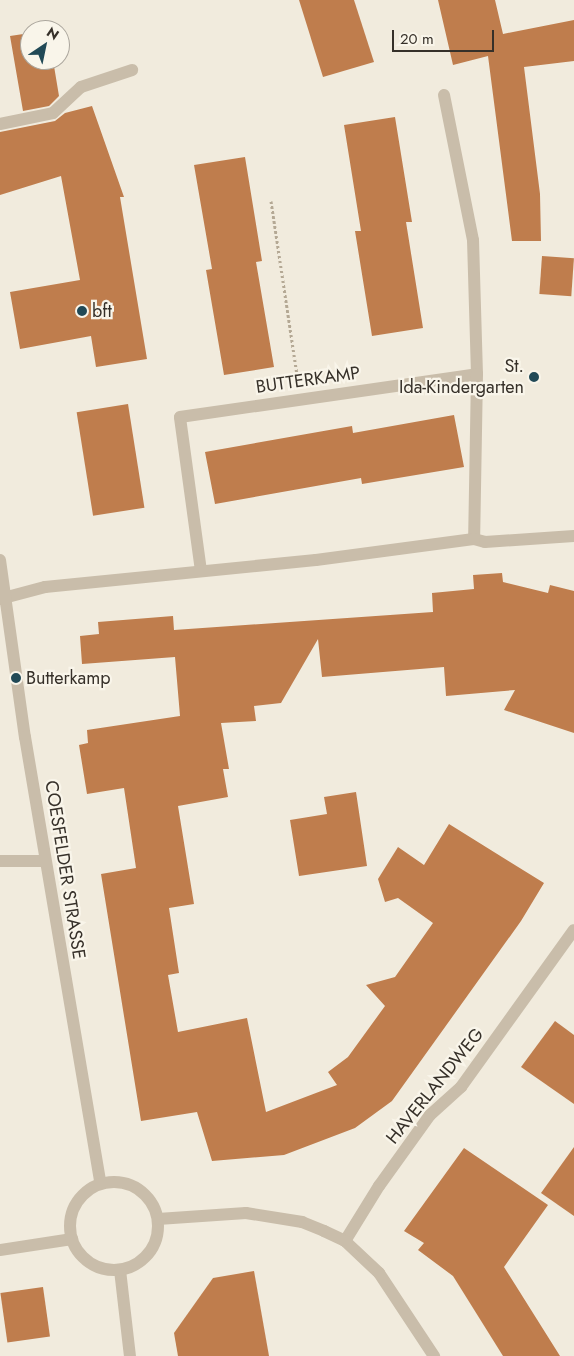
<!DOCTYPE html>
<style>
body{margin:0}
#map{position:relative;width:574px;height:1356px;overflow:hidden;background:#f1ebdd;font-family:Jost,sans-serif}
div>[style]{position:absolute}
.building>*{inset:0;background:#bf7d4d;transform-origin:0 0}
.path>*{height:3px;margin-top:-1.5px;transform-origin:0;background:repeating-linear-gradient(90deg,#b4a894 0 2.5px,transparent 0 5px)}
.service>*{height:12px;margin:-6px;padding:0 6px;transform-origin:6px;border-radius:6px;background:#c9bdaa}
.minor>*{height:12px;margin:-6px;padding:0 6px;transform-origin:6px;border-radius:6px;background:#c9bdaa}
.tertiary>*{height:12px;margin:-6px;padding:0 6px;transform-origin:6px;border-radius:6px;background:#c9bdaa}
.tertiary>.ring{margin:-6px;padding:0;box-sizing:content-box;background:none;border:12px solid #c9bdaa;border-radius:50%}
.dots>*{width:14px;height:14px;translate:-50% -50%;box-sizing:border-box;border:2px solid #f9f5ea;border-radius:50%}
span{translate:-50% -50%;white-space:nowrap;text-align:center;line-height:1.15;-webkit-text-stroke:4.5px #f9f5ea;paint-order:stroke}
.poi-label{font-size:18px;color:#363029}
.left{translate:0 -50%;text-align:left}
.right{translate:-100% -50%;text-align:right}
.street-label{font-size:18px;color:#363029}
.north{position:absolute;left:20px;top:20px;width:50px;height:50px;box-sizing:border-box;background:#f9f5ea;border:1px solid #aba69d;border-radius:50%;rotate:34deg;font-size:14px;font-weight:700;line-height:20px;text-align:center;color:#363029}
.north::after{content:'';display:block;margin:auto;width:18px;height:22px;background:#214956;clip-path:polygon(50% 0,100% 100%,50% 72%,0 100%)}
.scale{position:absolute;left:392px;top:30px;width:102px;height:22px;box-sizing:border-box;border:2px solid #363029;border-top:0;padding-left:6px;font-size:15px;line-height:18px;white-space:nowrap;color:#363029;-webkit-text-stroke:4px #f9f5ea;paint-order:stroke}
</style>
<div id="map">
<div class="building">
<div style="clip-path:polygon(299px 0,354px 0,374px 62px,323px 77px)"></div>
<div style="clip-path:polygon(438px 0,495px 0,503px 34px,574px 20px,574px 61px,524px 67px,540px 194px,541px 241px,512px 241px,488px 56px,453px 65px)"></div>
<div style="clip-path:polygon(30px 33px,30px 60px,53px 60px,59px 96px,49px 106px,23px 111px,10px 36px)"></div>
<div style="clip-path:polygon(92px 106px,124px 197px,120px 197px,147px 359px,96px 367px,91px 336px,20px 349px,10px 292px,80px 280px,61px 176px,0 195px,0 132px,55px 121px,65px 113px)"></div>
<div style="clip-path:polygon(395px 117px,412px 222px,406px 222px,423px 328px,372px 336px,355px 231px,361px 231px,344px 125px)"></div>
<div style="clip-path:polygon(245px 157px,262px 261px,256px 262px,274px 367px,224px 375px,206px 270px,212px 269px,194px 165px)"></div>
<div style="left:542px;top:256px;width:32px;height:38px;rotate:4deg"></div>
<div style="left:128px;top:404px;width:105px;height:52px;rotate:81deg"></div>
<div style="clip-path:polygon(454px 415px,464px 467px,362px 484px,361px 478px,215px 504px,205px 452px,352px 426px,353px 433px)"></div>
<div style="clip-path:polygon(502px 573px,503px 582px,548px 593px,550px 585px,574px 591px,574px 733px,504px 710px,515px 690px,446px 696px,444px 667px,322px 677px,318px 639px,281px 703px,254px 706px,256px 721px,221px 723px,229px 769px,223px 769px,228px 797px,178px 806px,194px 904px,169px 908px,179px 973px,168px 975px,178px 1032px,247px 1018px,266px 1112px,337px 1085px,328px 1072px,348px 1057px,385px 1006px,366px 985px,395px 977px,433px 923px,398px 898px,385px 902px,378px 879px,398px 847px,424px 865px,449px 824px,544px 883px,521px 921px,392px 1101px,355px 1128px,284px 1155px,212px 1161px,197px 1112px,141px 1121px,101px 874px,136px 868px,124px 788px,87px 794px,79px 745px,88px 743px,87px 730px,180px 716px,175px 657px,82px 664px,80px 636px,99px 634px,98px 622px,173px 616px,174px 630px,433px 612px,432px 593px,474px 589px,473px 575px)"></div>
<div style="clip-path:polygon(356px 792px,367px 866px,299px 876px,290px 820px,327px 814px,324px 797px)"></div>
<div style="clip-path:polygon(555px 1021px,574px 1035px,574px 1104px,521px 1067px)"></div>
<div style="clip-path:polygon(574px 1147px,574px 1216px,541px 1193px)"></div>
<div style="clip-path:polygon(464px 1148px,548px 1205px,504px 1267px,560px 1356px,503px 1356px,453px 1276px,418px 1250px,424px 1243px,404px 1231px)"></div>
<div style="clip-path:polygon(254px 1271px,269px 1356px,178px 1356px,174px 1333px,213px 1278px)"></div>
<div style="left:43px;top:1287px;width:50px;height:43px;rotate:82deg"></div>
</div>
<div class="path">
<div style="left:271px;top:201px;width:177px;rotate:81.5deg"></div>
</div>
<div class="service">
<div style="left:0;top:124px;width:54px;rotate:-11.7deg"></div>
<div style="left:53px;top:113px;width:38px;rotate:-43deg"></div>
<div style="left:81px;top:87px;width:54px;rotate:-18.4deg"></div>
</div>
<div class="minor">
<div style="left:444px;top:95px;width:148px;rotate:78.7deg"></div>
<div style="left:473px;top:240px;width:134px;rotate:88.3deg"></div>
<div style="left:201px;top:571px;width:155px;rotate:-97.8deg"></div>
<div style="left:180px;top:417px;width:300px;rotate:-8.2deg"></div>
<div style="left:477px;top:374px;width:165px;rotate:91deg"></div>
<div style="left:0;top:599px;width:47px;rotate:-14.9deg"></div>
<div style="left:45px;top:587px;width:272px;rotate:-5.7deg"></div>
<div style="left:316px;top:560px;width:159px;rotate:-7.6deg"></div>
<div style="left:474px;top:539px;width:11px;rotate:15deg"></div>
<div style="left:485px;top:542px;width:89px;rotate:-3.9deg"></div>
<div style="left:0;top:861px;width:45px"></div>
<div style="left:345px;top:1241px;width:65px;rotate:-58.3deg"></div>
<div style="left:379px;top:1186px;width:87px;rotate:-54.3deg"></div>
<div style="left:430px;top:1115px;width:42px;rotate:-42.1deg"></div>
<div style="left:461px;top:1087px;width:193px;rotate:-54.3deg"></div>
<div style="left:0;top:1250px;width:73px;rotate:-8.7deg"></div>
<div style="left:120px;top:1270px;width:87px;rotate:83.4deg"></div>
</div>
<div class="tertiary">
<div style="left:0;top:560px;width:179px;rotate:82deg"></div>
<div style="left:25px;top:737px;width:453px;rotate:80.4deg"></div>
<div class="ring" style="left:70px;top:1182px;width:76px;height:76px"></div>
<div style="left:158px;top:1219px;width:88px;rotate:-3.9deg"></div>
<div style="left:246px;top:1213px;width:57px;rotate:9.1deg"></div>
<div style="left:302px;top:1222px;width:24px;rotate:22deg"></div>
<div style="left:324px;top:1231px;width:23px;rotate:25deg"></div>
<div style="left:345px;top:1241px;width:47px;rotate:43.3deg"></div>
<div style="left:379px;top:1273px;width:100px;rotate:56.5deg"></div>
</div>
<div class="dots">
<div style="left:82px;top:311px;background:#214956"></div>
<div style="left:534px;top:377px;background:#214956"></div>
<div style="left:16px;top:678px;background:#214956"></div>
</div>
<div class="poi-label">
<span class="left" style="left:92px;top:311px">bft</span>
<span class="right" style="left:524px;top:377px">St.<br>Ida-Kindergarten</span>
<span class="left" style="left:26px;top:678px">Butterkamp</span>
</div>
<div class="street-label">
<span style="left:308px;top:380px;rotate:-8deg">BUTTERKAMP</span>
<span style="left:65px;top:870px;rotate:81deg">COESFELDER STRASSE</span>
<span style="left:435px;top:1086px;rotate:-51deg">HAVERLANDWEG</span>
</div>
<div class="north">N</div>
<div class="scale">20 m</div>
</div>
